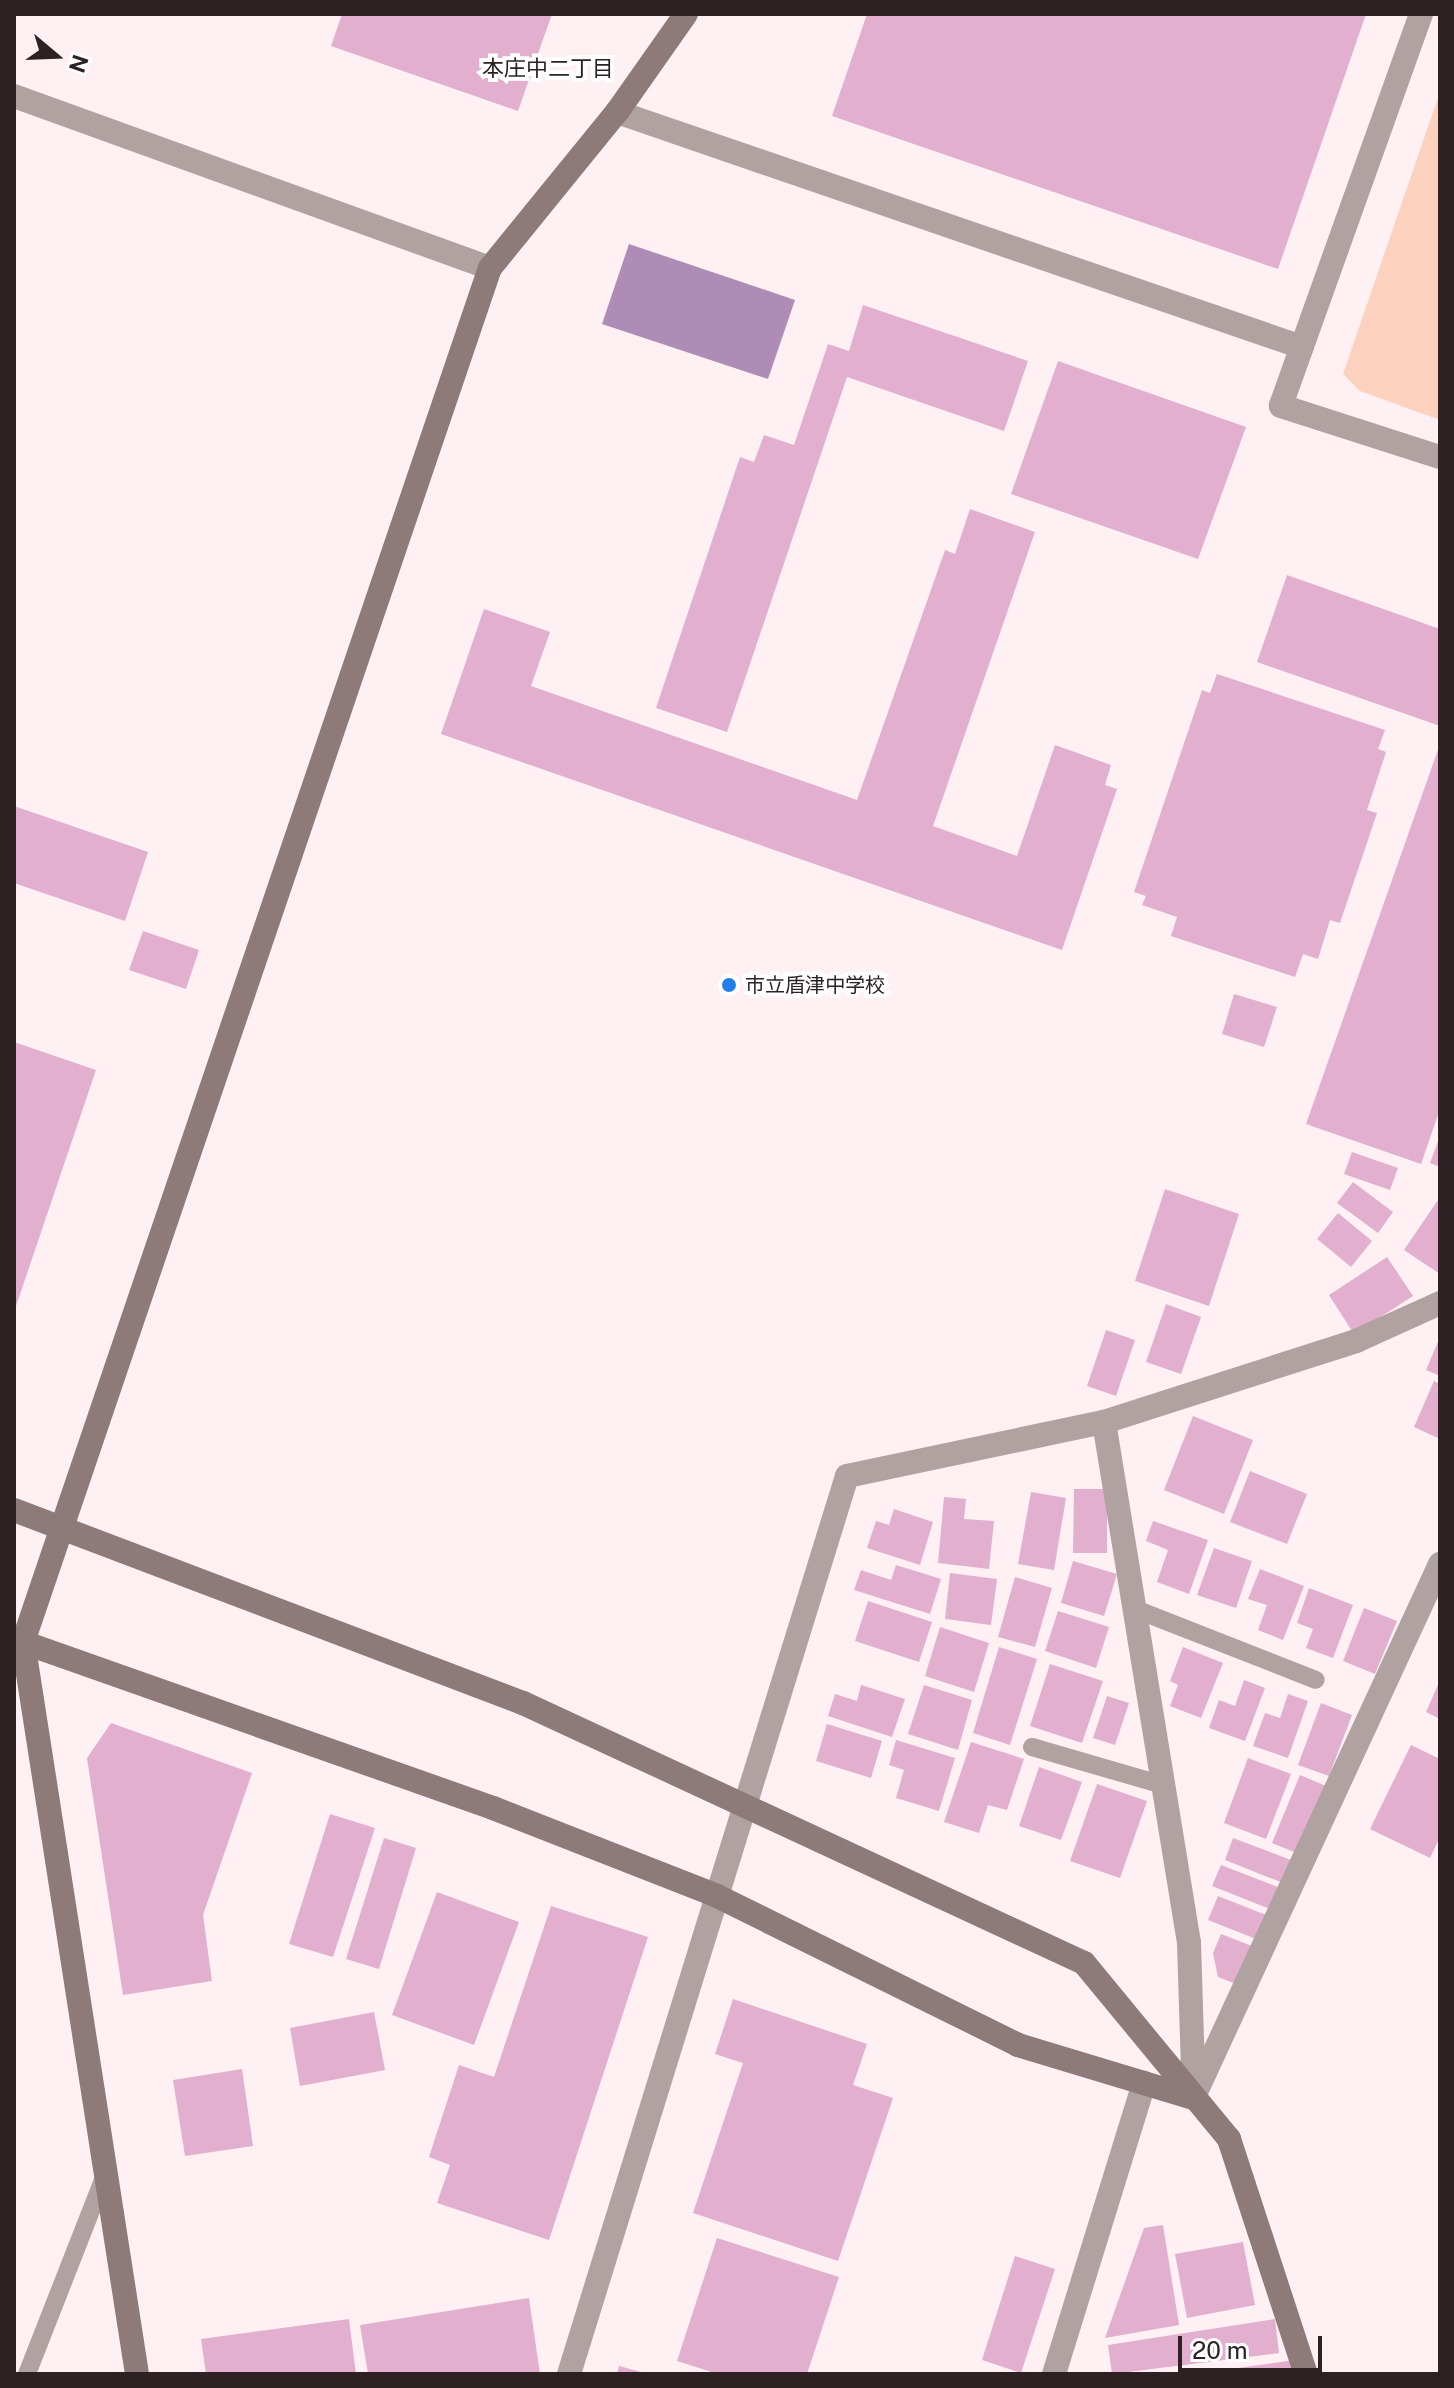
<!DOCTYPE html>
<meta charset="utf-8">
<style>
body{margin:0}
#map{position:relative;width:1454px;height:2388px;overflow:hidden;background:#fef0f3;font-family:"Public Sans","Noto Sans JP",sans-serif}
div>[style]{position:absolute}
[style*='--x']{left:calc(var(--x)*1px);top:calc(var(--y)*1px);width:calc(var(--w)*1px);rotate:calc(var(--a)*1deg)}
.green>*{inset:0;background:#fcd2be}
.water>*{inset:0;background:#ae8cb5}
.building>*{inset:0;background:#e2b0ce}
.lane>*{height:18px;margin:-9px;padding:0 9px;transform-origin:9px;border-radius:9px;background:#b0a2a0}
.street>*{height:24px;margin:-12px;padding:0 12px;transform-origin:12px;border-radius:12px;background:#b0a2a0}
.secondary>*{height:24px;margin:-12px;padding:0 12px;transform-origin:12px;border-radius:12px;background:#8e7a78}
.dots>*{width:22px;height:22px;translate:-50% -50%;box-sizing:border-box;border:4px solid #fff;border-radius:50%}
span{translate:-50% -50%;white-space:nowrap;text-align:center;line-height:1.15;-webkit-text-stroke:8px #fff;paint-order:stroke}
.poi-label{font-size:20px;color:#2d2123}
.left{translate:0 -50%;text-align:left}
.neighbourhood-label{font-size:22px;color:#2d2123}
.frame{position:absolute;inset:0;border:16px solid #2d2123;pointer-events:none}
.north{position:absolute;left:16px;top:16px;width:80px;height:80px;-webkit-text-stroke:6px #fff;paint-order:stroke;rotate:109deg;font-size:22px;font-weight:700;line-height:32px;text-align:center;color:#2d2123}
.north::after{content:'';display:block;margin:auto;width:28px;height:36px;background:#2d2123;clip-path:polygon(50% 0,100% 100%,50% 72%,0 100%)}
.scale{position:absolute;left:1178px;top:2336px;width:144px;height:36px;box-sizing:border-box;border:4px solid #2d2123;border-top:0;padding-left:10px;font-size:24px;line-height:28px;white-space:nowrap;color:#2d2123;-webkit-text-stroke:6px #fff;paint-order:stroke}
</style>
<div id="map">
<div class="green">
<i style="clip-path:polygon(1440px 92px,1440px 420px,1360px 391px,1343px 374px)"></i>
</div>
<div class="water">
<i style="clip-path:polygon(629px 244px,795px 300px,768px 379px,602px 324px)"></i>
</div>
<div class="building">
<i style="clip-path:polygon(342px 14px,552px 14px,518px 111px,331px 46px)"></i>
<i style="clip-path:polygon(867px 14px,1366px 14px,1278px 269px,832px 116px)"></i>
<i style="clip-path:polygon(863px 305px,1028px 361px,1004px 431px,847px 377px,727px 732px,656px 708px,740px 457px,754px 462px,764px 435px,794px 445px,828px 344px,849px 351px)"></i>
<i style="clip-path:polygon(1058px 361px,1246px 427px,1198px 559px,1011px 494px)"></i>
<i style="clip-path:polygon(970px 509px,1035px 532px,933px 826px,1017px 856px,1055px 745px,1111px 765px,1105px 785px,1117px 789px,1062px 950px,441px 734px,484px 609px,550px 632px,531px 686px,857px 800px,945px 550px,955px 554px)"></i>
<i style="clip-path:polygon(1287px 575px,1440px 629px,1440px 726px,1257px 662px)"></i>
<i style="clip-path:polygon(1217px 674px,1385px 730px,1378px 749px,1386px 752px,1367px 810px,1377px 813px,1340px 923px,1330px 920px,1318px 959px,1303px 954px,1295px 977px,1171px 936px,1177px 917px,1142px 905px,1146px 896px,1134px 892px,1202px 690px,1210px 693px)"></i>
<i style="clip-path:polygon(1440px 744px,1440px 1109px,1421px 1164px,1306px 1124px)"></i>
<i style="clip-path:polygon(14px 806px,148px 852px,125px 921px,14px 883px)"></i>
<i style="clip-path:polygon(143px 931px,199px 950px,186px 989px,129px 970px)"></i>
<i style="clip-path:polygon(1234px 994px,1277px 1007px,1264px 1047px,1222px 1034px)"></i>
<i style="clip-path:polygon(14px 1042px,96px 1070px,15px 1309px,14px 1309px)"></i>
<i style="clip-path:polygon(1440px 1136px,1440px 1167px,1430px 1163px)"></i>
<i style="clip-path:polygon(1352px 1152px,1398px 1168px,1390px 1190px,1344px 1174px)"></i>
<i style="clip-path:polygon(1353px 1182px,1393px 1212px,1378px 1233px,1337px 1203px)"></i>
<i style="clip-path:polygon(1165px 1189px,1239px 1214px,1209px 1306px,1135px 1281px)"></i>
<i style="clip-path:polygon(1440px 1197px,1440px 1274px,1404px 1250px)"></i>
<i style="clip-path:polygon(1338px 1213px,1372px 1241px,1351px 1267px,1317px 1239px)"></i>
<i style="clip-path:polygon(1387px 1257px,1413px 1296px,1354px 1334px,1329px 1295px)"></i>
<i style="clip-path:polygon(1166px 1304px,1201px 1317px,1181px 1374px,1146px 1362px)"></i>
<i style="clip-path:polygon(1106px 1330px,1135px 1340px,1116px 1396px,1087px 1386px)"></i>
<i style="clip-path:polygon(1440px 1337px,1440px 1376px,1426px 1370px)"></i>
<i style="clip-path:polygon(1434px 1381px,1440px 1384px,1440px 1439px,1414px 1427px)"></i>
<i style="clip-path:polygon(1193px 1416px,1253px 1440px,1224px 1514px,1164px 1490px)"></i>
<i style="clip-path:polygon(1250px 1471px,1307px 1494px,1287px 1544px,1230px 1522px)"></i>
<i style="clip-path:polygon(1074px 1489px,1107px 1489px,1107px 1553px,1073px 1553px)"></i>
<i style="clip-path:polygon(1031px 1492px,1066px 1498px,1054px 1570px,1018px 1564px)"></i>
<i style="clip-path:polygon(944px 1497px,966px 1499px,964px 1519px,994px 1521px,989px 1569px,938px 1563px)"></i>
<i style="clip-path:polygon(894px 1509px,933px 1522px,920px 1565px,867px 1548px,876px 1521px,889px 1525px)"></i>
<i style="clip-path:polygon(1153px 1521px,1208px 1540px,1189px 1594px,1157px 1582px,1168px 1550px,1146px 1541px)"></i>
<i style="clip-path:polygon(1214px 1548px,1252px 1561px,1236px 1608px,1197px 1595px)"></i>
<i style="clip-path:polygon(1073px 1561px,1117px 1574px,1104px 1616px,1061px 1603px)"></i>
<i style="clip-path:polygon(896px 1565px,941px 1579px,930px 1614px,854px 1590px,861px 1570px,891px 1580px)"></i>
<i style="clip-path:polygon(1260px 1569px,1304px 1586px,1283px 1640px,1258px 1630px,1267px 1605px,1248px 1599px)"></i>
<i style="clip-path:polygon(950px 1573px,997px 1579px,991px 1625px,945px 1619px)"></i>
<i style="clip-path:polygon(1015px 1577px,1052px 1588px,1035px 1647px,998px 1637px)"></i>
<i style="clip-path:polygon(1309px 1588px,1353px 1605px,1333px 1658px,1306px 1648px,1313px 1629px,1297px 1623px)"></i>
<i style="clip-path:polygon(868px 1601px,932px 1622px,919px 1662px,855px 1641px)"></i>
<i style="clip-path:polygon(1364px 1608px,1397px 1621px,1375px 1674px,1343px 1661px)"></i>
<i style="clip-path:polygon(1058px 1611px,1109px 1627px,1096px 1668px,1045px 1651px)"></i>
<i style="clip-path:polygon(940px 1627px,989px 1643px,974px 1692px,925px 1676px)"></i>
<i style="clip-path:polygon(999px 1647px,1037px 1659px,1010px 1745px,973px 1733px)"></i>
<i style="clip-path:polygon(1183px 1647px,1223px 1663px,1201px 1718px,1170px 1706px,1178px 1685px,1170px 1681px)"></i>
<i style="clip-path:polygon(1050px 1664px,1103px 1681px,1082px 1743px,1030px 1726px)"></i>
<i style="clip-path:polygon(1244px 1680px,1265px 1688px,1245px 1741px,1209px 1728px,1219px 1700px,1235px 1706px)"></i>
<i style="clip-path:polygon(1440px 1680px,1440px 1719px,1426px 1712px)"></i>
<i style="clip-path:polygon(861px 1685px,905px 1699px,892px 1737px,828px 1716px,835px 1694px,857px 1701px)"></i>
<i style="clip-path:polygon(924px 1685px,972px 1700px,958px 1750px,908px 1734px)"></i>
<i style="clip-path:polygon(1288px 1694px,1308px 1701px,1288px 1758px,1253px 1746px,1265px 1713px,1280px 1718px)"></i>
<i style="clip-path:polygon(1107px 1696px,1129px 1703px,1115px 1745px,1093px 1738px)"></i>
<i style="clip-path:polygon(1321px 1703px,1352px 1715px,1329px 1776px,1298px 1765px)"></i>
<i style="clip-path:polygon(111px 1723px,252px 1773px,203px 1915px,212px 1981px,123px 1995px,87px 1758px)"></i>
<i style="clip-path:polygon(827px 1724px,882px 1741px,871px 1778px,816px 1761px)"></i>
<i style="clip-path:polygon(896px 1740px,955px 1758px,939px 1811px,896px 1798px,904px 1770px,889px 1765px)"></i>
<i style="clip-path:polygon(971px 1742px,1024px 1759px,1007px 1810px,988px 1805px,979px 1833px,944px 1822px)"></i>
<i style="clip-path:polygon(1411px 1745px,1440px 1759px,1440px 1837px,1430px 1858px,1370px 1829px)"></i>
<i style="clip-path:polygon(1248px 1758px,1291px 1774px,1266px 1839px,1224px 1823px)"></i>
<i style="clip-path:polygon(1039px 1767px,1082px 1782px,1061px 1840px,1019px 1826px)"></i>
<i style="clip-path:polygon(1300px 1775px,1326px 1786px,1299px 1854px,1272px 1843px)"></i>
<i style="clip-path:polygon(1097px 1784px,1147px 1801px,1120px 1878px,1070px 1861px)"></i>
<i style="clip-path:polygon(330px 1814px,375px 1828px,333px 1957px,289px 1944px)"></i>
<i style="clip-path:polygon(384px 1838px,416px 1848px,379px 1969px,346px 1959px)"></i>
<i style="clip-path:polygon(1233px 1838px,1291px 1860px,1283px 1883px,1225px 1860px)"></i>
<i style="clip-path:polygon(1221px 1865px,1278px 1887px,1270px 1909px,1212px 1886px)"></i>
<i style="clip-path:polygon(437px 1892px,519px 1922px,474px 2045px,392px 2015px)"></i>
<i style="clip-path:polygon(1218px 1896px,1266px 1915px,1256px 1939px,1208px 1920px)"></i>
<i style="clip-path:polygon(551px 1906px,648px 1937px,549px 2240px,437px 2203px,450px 2165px,429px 2157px,459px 2065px,494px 2077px)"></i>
<i style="clip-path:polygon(1221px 1934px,1252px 1946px,1236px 1984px,1218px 1977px,1213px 1953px)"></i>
<i style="clip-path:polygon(733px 1999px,867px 2044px,853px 2085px,893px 2098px,838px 2261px,693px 2213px,743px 2063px,715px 2054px)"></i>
<i style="clip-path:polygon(374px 2012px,385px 2070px,300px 2086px,290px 2028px)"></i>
<i style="clip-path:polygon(242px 2069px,253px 2146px,185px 2156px,173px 2080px)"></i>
<i style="clip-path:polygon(1163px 2225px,1179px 2325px,1105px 2338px,1144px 2228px)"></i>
<i style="clip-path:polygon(717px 2238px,839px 2277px,807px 2374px,718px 2374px,677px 2361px)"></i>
<i style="clip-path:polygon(1243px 2242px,1255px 2305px,1187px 2318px,1175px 2254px)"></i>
<i style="clip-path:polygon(1015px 2256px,1055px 2269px,1021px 2373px,982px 2360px)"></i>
<i style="clip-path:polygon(529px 2298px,540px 2374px,368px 2374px,360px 2325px)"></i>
<i style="clip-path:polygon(349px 2319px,356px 2374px,206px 2374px,201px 2339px)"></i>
<i style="clip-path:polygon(1275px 2319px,1279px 2353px,1112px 2374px,1108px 2345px)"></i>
<i style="clip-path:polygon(1295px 2360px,1297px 2374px,1209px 2374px,1209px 2372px)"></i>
<i style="clip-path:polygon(619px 2366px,645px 2373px,644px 2374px,617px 2374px)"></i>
</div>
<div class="lane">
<i style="--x:1135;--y:1609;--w:194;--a:21.4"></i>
<i style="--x:1032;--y:1747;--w:136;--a:16.2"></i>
<i style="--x:27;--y:2374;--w:214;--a:-68.6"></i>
</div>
<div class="street">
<i style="--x:1421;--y:14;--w:416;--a:109.7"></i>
<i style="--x:1281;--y:406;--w:167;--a:17.8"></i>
<i style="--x:14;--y:96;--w:506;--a:19.87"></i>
<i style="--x:617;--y:112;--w:724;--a:18.94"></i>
<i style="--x:1104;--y:1422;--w:528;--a:80.73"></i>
<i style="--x:1189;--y:1943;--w:155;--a:88.2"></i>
<i style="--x:1196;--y:2092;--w:582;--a:-65.2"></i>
<i style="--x:569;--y:2374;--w:940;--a:-72.8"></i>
<i style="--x:847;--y:1476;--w:263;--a:-11.9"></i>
<i style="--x:1104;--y:1422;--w:265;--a:-17.8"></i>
<i style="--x:1356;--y:1341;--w:92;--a:-24.3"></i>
<i style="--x:1054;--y:2374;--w:305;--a:-72.8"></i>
</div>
<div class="secondary">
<i style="--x:14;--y:1510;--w:544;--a:20.77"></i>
<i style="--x:523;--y:1703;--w:618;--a:24.87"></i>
<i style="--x:1084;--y:1963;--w:228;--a:50.5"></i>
<i style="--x:1229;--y:2139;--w:247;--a:71.9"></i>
<i style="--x:14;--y:1639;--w:508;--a:19.43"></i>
<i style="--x:493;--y:1808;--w:241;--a:21.4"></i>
<i style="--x:717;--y:1896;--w:336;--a:26.3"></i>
<i style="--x:1018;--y:2045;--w:184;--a:16.8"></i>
<i style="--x:137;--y:2374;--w:741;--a:-98.85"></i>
<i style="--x:23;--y:1642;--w:1451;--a:-71.23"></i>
<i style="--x:490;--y:268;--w:201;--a:-50.9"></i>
<i style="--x:617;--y:112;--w:120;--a:-54.9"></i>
</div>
<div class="dots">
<i style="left:729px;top:985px;background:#207fe8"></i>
</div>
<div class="poi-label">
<span class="left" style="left:745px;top:985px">市立盾津中学校</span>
</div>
<div class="neighbourhood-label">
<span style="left:548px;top:69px">本庄中二丁目</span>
</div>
<div class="frame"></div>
<div class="north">N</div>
<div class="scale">20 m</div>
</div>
